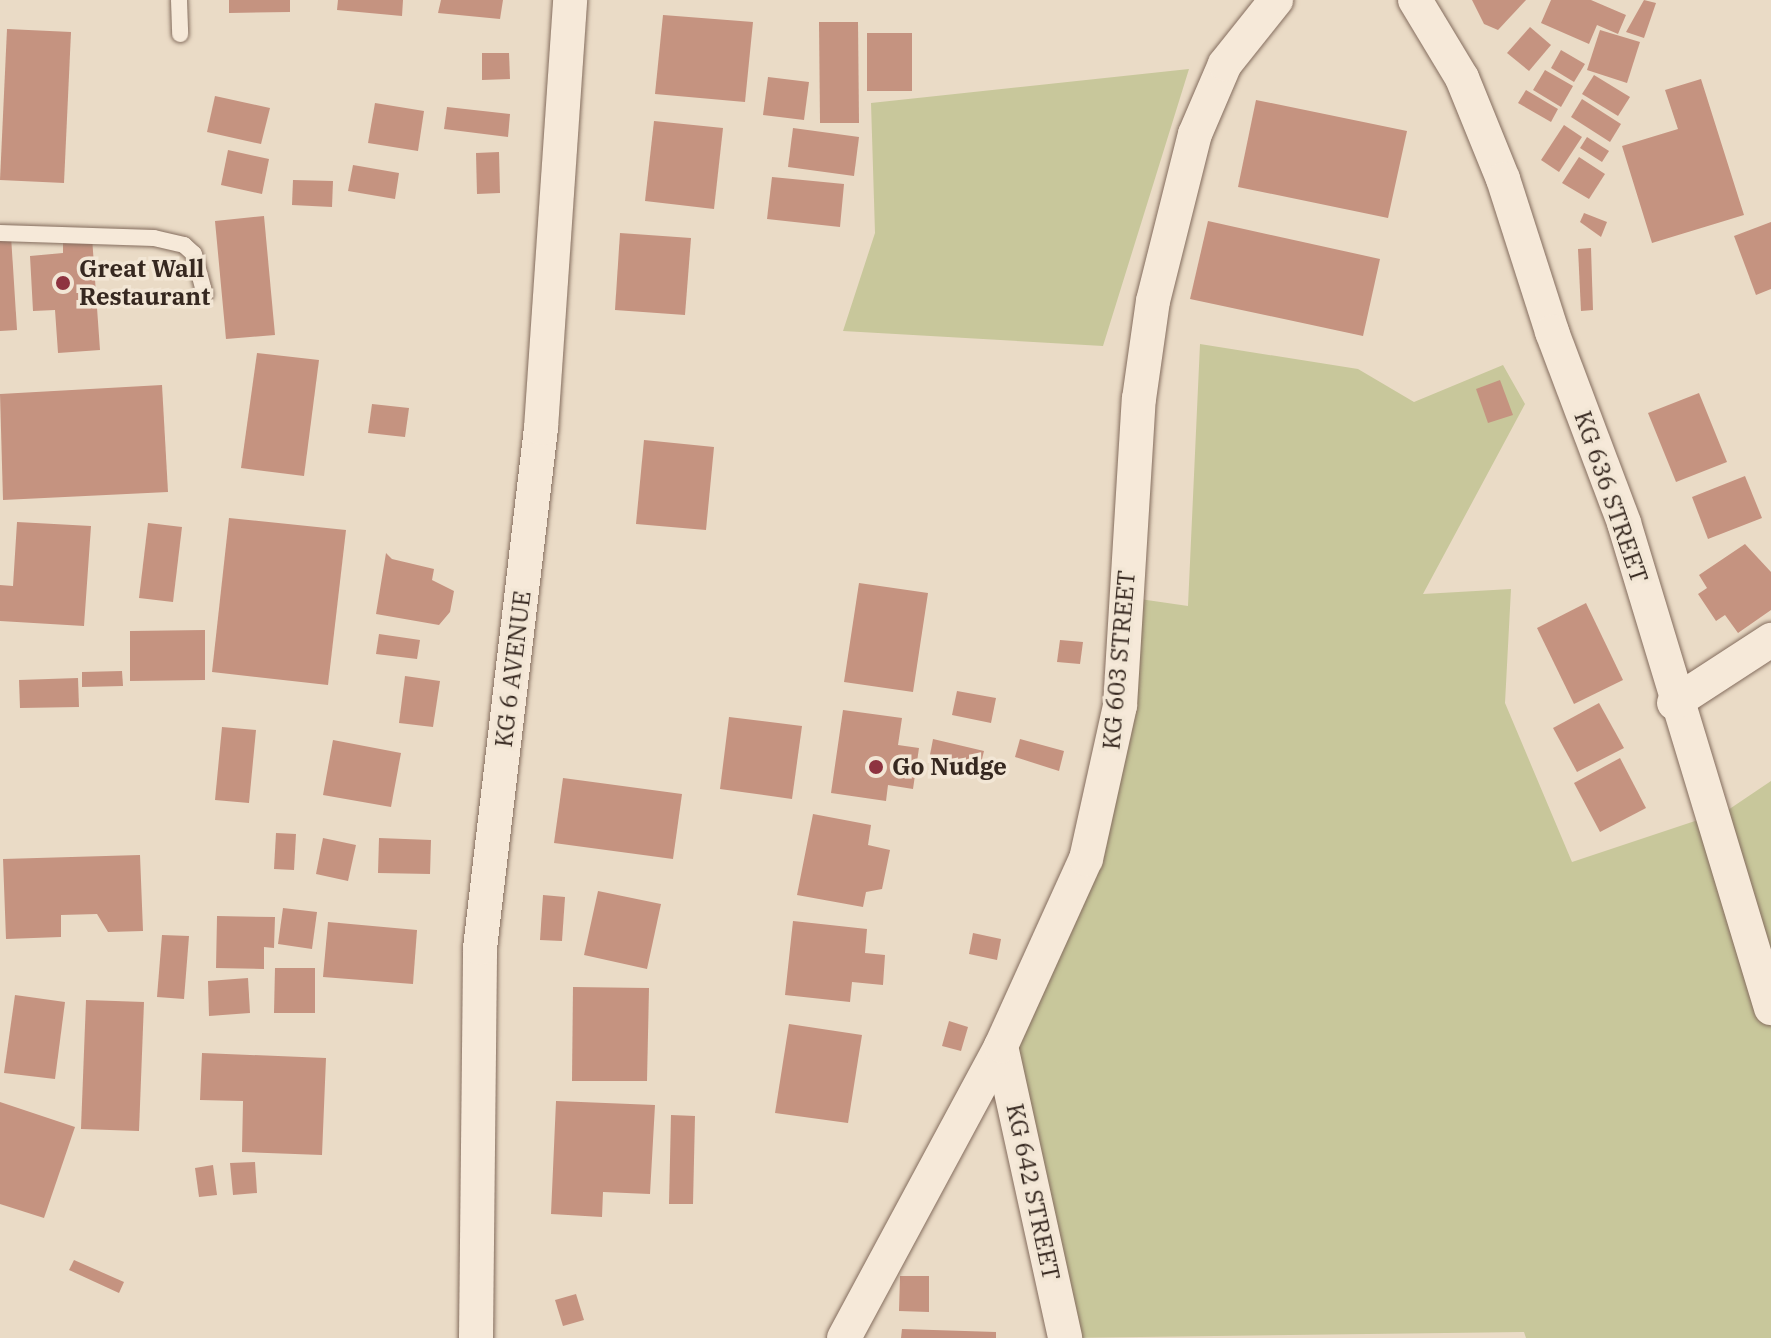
<!DOCTYPE html>
<style>
body{margin:0}
#map{position:relative;width:1771px;height:1338px;overflow:hidden;background:#eadbc6;font-family:"IBM Plex Serif",serif}
div>[style]{position:absolute}
[style*='--x']{left:calc(var(--x)*1px);top:calc(var(--y)*1px);width:calc(var(--w)*1px);rotate:calc(var(--a)*1deg)}
.green>*{inset:0;background:#c8c79b}
.building>*{inset:0;background:#c59380}
.roads{filter:drop-shadow(0 0 2px #846d5e) drop-shadow(0 0 2px #846d5e)}
.service>*{height:16px;margin:-8px;padding:0 8px;transform-origin:8px;border-radius:8px;background:#f6e9d9}
.minor>*{height:34px;margin:-17px;padding:0 17px;transform-origin:17px;border-radius:17px;background:#f6e9d9}
.dots>*{width:22px;height:22px;translate:-50% -50%;box-sizing:border-box;border:4px solid #f2e6d5;border-radius:50%}
span{translate:-50% -50%;white-space:nowrap;text-align:center;line-height:1.15;-webkit-text-stroke:7px #f2e6d5;paint-order:stroke}
.poi-label{font-size:24px;color:#362820;font-weight:700}
.left{translate:0 -50%;text-align:left}
.street-label{font-size:24px;color:#362820}
</style>
<div id="map">
<div class="green">
<i style="clip-path:polygon(1189px 69px,1103px 346px,843px 331px,875px 233px,871px 103px)"></i>
<i style="clip-path:polygon(1200px 344px,1358px 369px,1414px 402px,1503px 365px,1525px 404px,1423px 594px,1511px 589px,1505px 703px,1572px 862px,1728px 810px,1771px 781px,1771px 1338px,1526px 1338px,1524px 1332px,1065px 1338px,1001px 1046px,1086px 859px,1126px 597px,1188px 606px)"></i>
</div>
<div class="building">
<i style="clip-path:polygon(229px 0,290px 0,290px 12px,229px 13px)"></i>
<i style="clip-path:polygon(338px 0,403px 0,402px 16px,337px 10px)"></i>
<i style="clip-path:polygon(441px 0,503px 0,500px 19px,438px 13px)"></i>
<i style="clip-path:polygon(1472px 0,1526px 0,1498px 30px,1484px 24px)"></i>
<i style="clip-path:polygon(1551px 0,1591px 0,1626px 15px,1618px 34px,1597px 25px,1589px 44px,1541px 23px)"></i>
<i style="clip-path:polygon(1644px 0,1656px 3px,1644px 38px,1626px 32px)"></i>
<i style="clip-path:polygon(663px 15px,753px 22px,745px 102px,655px 94px)"></i>
<i style="clip-path:polygon(819px 22px,858px 22px,859px 123px,820px 123px)"></i>
<i style="clip-path:polygon(1530px 27px,1551px 45px,1529px 71px,1507px 53px)"></i>
<i style="clip-path:polygon(7px 29px,71px 32px,64px 183px,0 180px)"></i>
<i style="clip-path:polygon(1600px 30px,1640px 42px,1627px 83px,1587px 70px)"></i>
<i style="clip-path:polygon(867px 33px,912px 33px,912px 91px,867px 91px)"></i>
<i style="clip-path:polygon(1561px 50px,1585px 64px,1574px 82px,1551px 68px)"></i>
<i style="clip-path:polygon(482px 53px,509px 53px,510px 79px,482px 80px)"></i>
<i style="clip-path:polygon(1545px 70px,1573px 86px,1561px 107px,1533px 90px)"></i>
<i style="clip-path:polygon(1594px 75px,1630px 97px,1618px 116px,1582px 94px)"></i>
<i style="clip-path:polygon(768px 77px,809px 82px,804px 120px,763px 115px)"></i>
<i style="clip-path:polygon(1701px 79px,1744px 215px,1652px 243px,1622px 146px,1678px 129px,1665px 90px)"></i>
<i style="clip-path:polygon(1526px 90px,1558px 109px,1551px 122px,1518px 103px)"></i>
<i style="clip-path:polygon(215px 96px,270px 108px,261px 144px,207px 132px)"></i>
<i style="clip-path:polygon(1582px 99px,1621px 124px,1610px 142px,1571px 117px)"></i>
<i style="clip-path:polygon(1256px 100px,1407px 131px,1388px 218px,1238px 187px)"></i>
<i style="clip-path:polygon(375px 103px,424px 111px,418px 151px,368px 143px)"></i>
<i style="clip-path:polygon(447px 107px,510px 114px,508px 137px,444px 129px)"></i>
<i style="clip-path:polygon(654px 121px,723px 128px,714px 209px,645px 201px)"></i>
<i style="clip-path:polygon(1564px 125px,1582px 137px,1559px 172px,1541px 160px)"></i>
<i style="clip-path:polygon(793px 128px,859px 137px,854px 176px,788px 167px)"></i>
<i style="clip-path:polygon(1587px 137px,1609px 151px,1602px 162px,1580px 148px)"></i>
<i style="clip-path:polygon(228px 150px,269px 159px,262px 194px,221px 185px)"></i>
<i style="clip-path:polygon(499px 152px,500px 193px,477px 194px,476px 153px)"></i>
<i style="clip-path:polygon(1579px 157px,1605px 174px,1589px 199px,1562px 183px)"></i>
<i style="clip-path:polygon(353px 165px,399px 173px,395px 199px,348px 191px)"></i>
<i style="clip-path:polygon(772px 177px,844px 184px,840px 227px,767px 219px)"></i>
<i style="clip-path:polygon(293px 180px,333px 181px,332px 207px,292px 205px)"></i>
<i style="clip-path:polygon(1584px 213px,1607px 222px,1601px 237px,1580px 222px)"></i>
<i style="clip-path:polygon(264px 216px,275px 335px,226px 339px,215px 221px)"></i>
<i style="clip-path:polygon(1208px 221px,1380px 259px,1363px 336px,1190px 299px)"></i>
<i style="clip-path:polygon(1771px 222px,1771px 289px,1756px 295px,1734px 236px)"></i>
<i style="clip-path:polygon(620px 233px,691px 238px,685px 315px,615px 310px)"></i>
<i style="clip-path:polygon(11px 236px,17px 330px,0 331px,0 237px)"></i>
<i style="clip-path:polygon(92px 237px,100px 350px,58px 353px,55px 310px,33px 311px,30px 256px,63px 253px,63px 239px)"></i>
<i style="clip-path:polygon(1591px 248px,1593px 310px,1581px 311px,1578px 249px)"></i>
<i style="clip-path:polygon(257px 353px,319px 360px,304px 476px,241px 468px)"></i>
<i style="clip-path:polygon(1500px 380px,1513px 415px,1488px 423px,1476px 389px)"></i>
<i style="clip-path:polygon(162px 385px,168px 492px,3px 500px,0 394px)"></i>
<i style="clip-path:polygon(1699px 393px,1727px 462px,1676px 482px,1648px 413px)"></i>
<i style="clip-path:polygon(372px 404px,409px 408px,405px 437px,368px 433px)"></i>
<i style="clip-path:polygon(644px 440px,714px 447px,706px 530px,636px 524px)"></i>
<i style="clip-path:polygon(1745px 476px,1762px 518px,1708px 539px,1692px 497px)"></i>
<i style="clip-path:polygon(229px 518px,346px 530px,328px 685px,212px 672px)"></i>
<i style="clip-path:polygon(17px 522px,91px 526px,84px 626px,0 621px,0 585px,13px 586px)"></i>
<i style="clip-path:polygon(148px 523px,182px 527px,173px 602px,139px 598px)"></i>
<i style="clip-path:polygon(1745px 544px,1771px 572px,1771px 610px,1738px 633px,1725px 615px,1716px 621px,1698px 594px,1707px 588px,1699px 575px)"></i>
<i style="clip-path:polygon(386px 553px,392px 559px,434px 569px,432px 580px,454px 591px,450px 612px,439px 625px,376px 614px)"></i>
<i style="clip-path:polygon(859px 583px,928px 593px,913px 692px,844px 682px)"></i>
<i style="clip-path:polygon(1586px 603px,1623px 680px,1574px 704px,1537px 628px)"></i>
<i style="clip-path:polygon(205px 630px,205px 680px,130px 681px,130px 631px)"></i>
<i style="clip-path:polygon(379px 634px,420px 640px,417px 659px,376px 654px)"></i>
<i style="clip-path:polygon(1060px 640px,1083px 642px,1080px 664px,1057px 662px)"></i>
<i style="clip-path:polygon(122px 671px,123px 686px,82px 687px,82px 672px)"></i>
<i style="clip-path:polygon(405px 676px,440px 681px,433px 727px,399px 723px)"></i>
<i style="clip-path:polygon(78px 678px,79px 707px,20px 708px,19px 680px)"></i>
<i style="clip-path:polygon(957px 691px,996px 698px,991px 723px,952px 715px)"></i>
<i style="clip-path:polygon(1599px 703px,1624px 748px,1577px 772px,1553px 728px)"></i>
<i style="clip-path:polygon(843px 710px,902px 718px,898px 745px,919px 748px,913px 789px,888px 785px,886px 801px,831px 793px)"></i>
<i style="clip-path:polygon(729px 717px,802px 726px,792px 799px,720px 789px)"></i>
<i style="clip-path:polygon(222px 727px,256px 730px,249px 803px,215px 800px)"></i>
<i style="clip-path:polygon(933px 739px,984px 751px,979px 771px,929px 760px)"></i>
<i style="clip-path:polygon(1020px 739px,1064px 751px,1059px 771px,1015px 757px)"></i>
<i style="clip-path:polygon(333px 740px,401px 753px,391px 807px,323px 795px)"></i>
<i style="clip-path:polygon(1620px 758px,1646px 808px,1600px 832px,1574px 783px)"></i>
<i style="clip-path:polygon(563px 778px,682px 794px,673px 859px,554px 843px)"></i>
<i style="clip-path:polygon(813px 814px,871px 825px,868px 845px,890px 850px,882px 889px,866px 892px,863px 907px,797px 895px)"></i>
<i style="clip-path:polygon(276px 833px,296px 834px,294px 870px,274px 869px)"></i>
<i style="clip-path:polygon(323px 838px,356px 845px,348px 881px,316px 874px)"></i>
<i style="clip-path:polygon(379px 838px,431px 840px,430px 874px,378px 873px)"></i>
<i style="clip-path:polygon(140px 855px,143px 931px,108px 932px,97px 914px,61px 915px,61px 937px,6px 939px,3px 859px)"></i>
<i style="clip-path:polygon(598px 891px,661px 904px,647px 969px,584px 955px)"></i>
<i style="clip-path:polygon(543px 895px,565px 897px,562px 941px,540px 940px)"></i>
<i style="clip-path:polygon(283px 908px,317px 912px,312px 949px,278px 944px)"></i>
<i style="clip-path:polygon(217px 916px,275px 917px,274px 948px,264px 947px,264px 969px,216px 968px)"></i>
<i style="clip-path:polygon(793px 921px,867px 929px,865px 953px,885px 955px,883px 985px,852px 982px,850px 1002px,785px 995px)"></i>
<i style="clip-path:polygon(328px 922px,417px 930px,413px 984px,323px 977px)"></i>
<i style="clip-path:polygon(973px 933px,1001px 939px,997px 960px,969px 954px)"></i>
<i style="clip-path:polygon(162px 935px,189px 936px,184px 999px,157px 997px)"></i>
<i style="clip-path:polygon(275px 968px,315px 968px,315px 1013px,274px 1013px)"></i>
<i style="clip-path:polygon(248px 978px,250px 1013px,209px 1016px,208px 981px)"></i>
<i style="clip-path:polygon(573px 987px,649px 988px,647px 1081px,572px 1081px)"></i>
<i style="clip-path:polygon(15px 995px,65px 1002px,55px 1079px,4px 1073px)"></i>
<i style="clip-path:polygon(86px 1000px,144px 1002px,139px 1131px,81px 1129px)"></i>
<i style="clip-path:polygon(949px 1021px,968px 1027px,961px 1051px,942px 1046px)"></i>
<i style="clip-path:polygon(789px 1024px,862px 1035px,848px 1123px,775px 1113px)"></i>
<i style="clip-path:polygon(202px 1053px,326px 1058px,322px 1155px,242px 1152px,243px 1101px,200px 1100px)"></i>
<i style="clip-path:polygon(556px 1101px,655px 1105px,650px 1194px,603px 1192px,602px 1217px,551px 1214px)"></i>
<i style="clip-path:polygon(0 1102px,75px 1127px,44px 1218px,0 1204px)"></i>
<i style="clip-path:polygon(671px 1115px,695px 1116px,693px 1204px,669px 1204px)"></i>
<i style="clip-path:polygon(255px 1162px,257px 1193px,233px 1195px,230px 1163px)"></i>
<i style="clip-path:polygon(213px 1165px,217px 1195px,199px 1197px,195px 1168px)"></i>
<i style="clip-path:polygon(74px 1260px,124px 1282px,119px 1293px,69px 1270px)"></i>
<i style="clip-path:polygon(900px 1276px,929px 1276px,929px 1312px,899px 1311px)"></i>
<i style="clip-path:polygon(576px 1294px,584px 1320px,563px 1326px,555px 1300px)"></i>
<i style="clip-path:polygon(902px 1329px,996px 1332px,996px 1338px,901px 1338px)"></i>
</div>
<div class="roads">
<div class="service">
<i style="--x:179;--y:0;--w:34;--a:88"></i>
<i style="--x:0;--y:233;--w:154;--a:1.9"></i>
<i style="--x:154;--y:238;--w:31;--a:13"></i>
<i style="--x:184;--y:245;--w:13;--a:42"></i>
<i style="--x:194;--y:254;--w:42;--a:75"></i>
</div>
<div class="minor">
<i style="--x:1415;--y:0;--w:91;--a:58.9"></i>
<i style="--x:1462;--y:78;--w:109;--a:67.9"></i>
<i style="--x:1503;--y:179;--w:161;--a:72.2"></i>
<i style="--x:1552;--y:332;--w:204;--a:69.3"></i>
<i style="--x:1624;--y:523;--w:507;--a:73.14"></i>
<i style="--x:1674;--y:703;--w:116;--a:-33"></i>
<i style="--x:1001;--y:1046;--w:299;--a:77.6"></i>
<i style="--x:476;--y:1338;--w:390;--a:-89.4"></i>
<i style="--x:480;--y:948;--w:524;--a:-83.31"></i>
<i style="--x:541;--y:428;--w:429;--a:-86.1"></i>
<i style="--x:844;--y:1338;--w:332;--a:-61.7"></i>
<i style="--x:1001;--y:1046;--w:205;--a:-65.6"></i>
<i style="--x:1086;--y:859;--w:157;--a:-77.5"></i>
<i style="--x:1120;--y:706;--w:308;--a:-86.5"></i>
<i style="--x:1139;--y:399;--w:99;--a:-81.9"></i>
<i style="--x:1153;--y:301;--w:172;--a:-75.9"></i>
<i style="--x:1195;--y:134;--w:76;--a:-66.8"></i>
<i style="--x:1225;--y:64;--w:82;--a:-51.4"></i>
</div>
</div>
<div class="dots">
<i style="left:63px;top:283px;background:#8e3340"></i>
<i style="left:876px;top:767px;background:#8e3340"></i>
</div>
<div class="poi-label">
<span class="left" style="left:79px;top:283px">Great Wall<br>Restaurant</span>
<span class="left" style="left:892px;top:767px">Go Nudge</span>
</div>
<div class="street-label">
<span style="left:1611px;top:497px;rotate:71deg">KG 636 STREET</span>
<span style="left:1119px;top:660px;rotate:-85deg">KG 603 STREET</span>
<span style="left:513px;top:669px;rotate:-83deg">KG 6 AVENUE</span>
<span style="left:1033px;top:1192px;rotate:78deg">KG 642 STREET</span>
</div>
</div>
